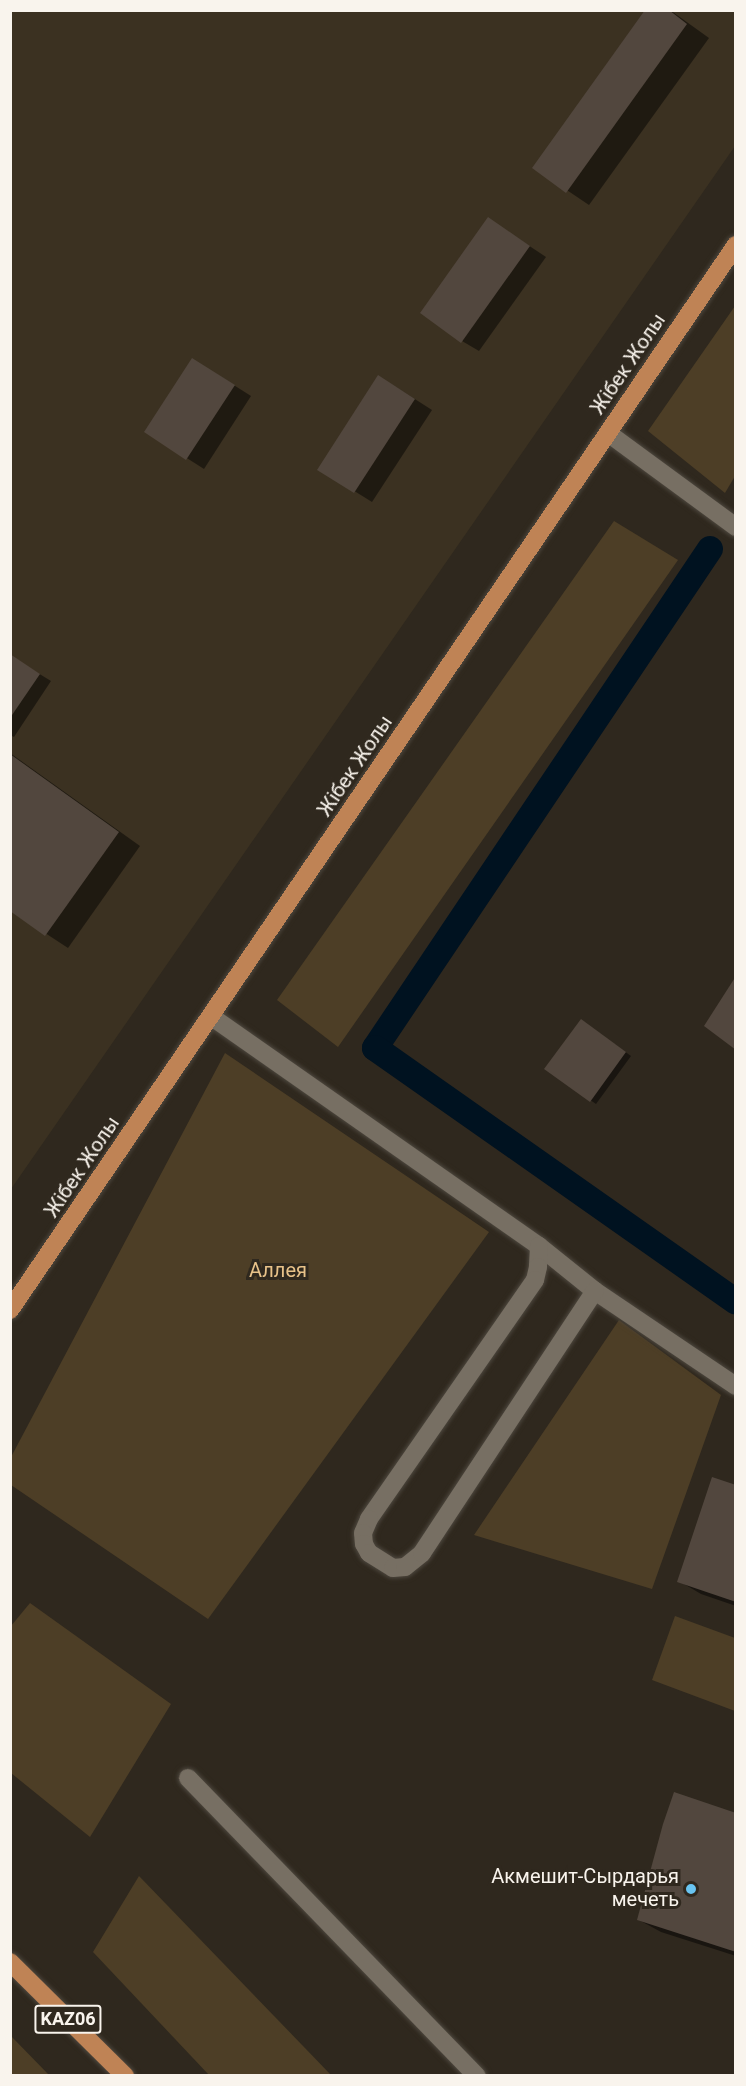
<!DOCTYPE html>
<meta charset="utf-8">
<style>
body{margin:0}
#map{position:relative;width:746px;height:2086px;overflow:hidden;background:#2f281e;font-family:Roboto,sans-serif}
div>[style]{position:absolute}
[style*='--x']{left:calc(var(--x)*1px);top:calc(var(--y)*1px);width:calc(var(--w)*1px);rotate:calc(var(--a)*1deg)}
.built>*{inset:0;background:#3b3121}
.green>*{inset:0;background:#4d3e26}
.shadow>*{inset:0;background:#0007}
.canal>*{height:26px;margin:-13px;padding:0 13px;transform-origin:13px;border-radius:13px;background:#001220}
.building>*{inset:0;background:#52473e}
.roads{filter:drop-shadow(0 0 2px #4d473e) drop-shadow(0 0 2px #4d473e)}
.minor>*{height:18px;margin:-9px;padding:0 9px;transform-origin:9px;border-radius:9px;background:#776f63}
.major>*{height:18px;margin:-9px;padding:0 9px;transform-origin:9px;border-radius:9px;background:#bf8355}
.dots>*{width:16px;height:16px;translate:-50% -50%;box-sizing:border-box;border:3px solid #2f281e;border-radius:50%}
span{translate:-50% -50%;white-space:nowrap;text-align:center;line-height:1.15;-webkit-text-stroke:6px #2f281e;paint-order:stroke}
.shield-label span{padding:2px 4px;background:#2f281e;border:2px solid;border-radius:4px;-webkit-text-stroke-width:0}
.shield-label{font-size:18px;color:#f9f4ed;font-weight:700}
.street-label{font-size:20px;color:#f9f4ed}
.park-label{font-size:20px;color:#e8c289}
.poi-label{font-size:20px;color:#f9f4ed}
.right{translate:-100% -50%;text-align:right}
.frame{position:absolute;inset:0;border:12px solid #f9f4ed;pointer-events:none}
</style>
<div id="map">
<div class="built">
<i style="clip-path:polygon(11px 11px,735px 11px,735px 146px,11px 1189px)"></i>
</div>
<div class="green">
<i style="clip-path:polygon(735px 306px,735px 476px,725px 493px,648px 431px)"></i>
<i style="clip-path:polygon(614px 521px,678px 560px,338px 1047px,277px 1000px)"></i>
<i style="clip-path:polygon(225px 1053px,489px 1232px,208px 1619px,11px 1485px,10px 1459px)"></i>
<i style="clip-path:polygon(619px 1320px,721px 1395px,652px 1589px,474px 1535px)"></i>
<i style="clip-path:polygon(30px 1603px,171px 1704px,90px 1837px,11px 1773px,11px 1626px)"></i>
<i style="clip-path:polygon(675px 1616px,735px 1638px,735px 1711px,652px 1680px)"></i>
<i style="clip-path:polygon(139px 1876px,331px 2075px,209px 2075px,93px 1952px)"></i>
<i style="clip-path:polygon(10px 2036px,11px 2036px,49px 2075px,11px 2075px)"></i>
</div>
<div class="shadow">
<i style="clip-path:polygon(646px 10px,670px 10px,709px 38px,589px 205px,534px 168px)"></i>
<i style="clip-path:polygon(489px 219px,546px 257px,479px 351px,462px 341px)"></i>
<i style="clip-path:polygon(210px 370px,251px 396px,204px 469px,146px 432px)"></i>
<i style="clip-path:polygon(396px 387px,432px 410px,372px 502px,319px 469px)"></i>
<i style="clip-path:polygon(10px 656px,51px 681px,14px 737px,10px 735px)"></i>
<i style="clip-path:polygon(10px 753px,140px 846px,68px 948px,10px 910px)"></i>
<i style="clip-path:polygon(586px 1024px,631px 1056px,596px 1104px,546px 1069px)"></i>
<i style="clip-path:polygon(736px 1486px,736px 1606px,701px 1594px,679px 1581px)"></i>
<i style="clip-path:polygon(736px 1815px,736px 1956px,661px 1932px,639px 1920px)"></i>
</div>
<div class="canal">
<i style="--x:710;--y:549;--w:601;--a:123.88"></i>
<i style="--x:375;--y:1048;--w:441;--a:35.1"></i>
</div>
<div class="building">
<i style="clip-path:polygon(645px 10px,669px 10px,687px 24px,566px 193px,532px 168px)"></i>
<i style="clip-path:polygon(488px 217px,530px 246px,461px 343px,420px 313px)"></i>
<i style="clip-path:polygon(192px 358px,235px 385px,186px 460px,144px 432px)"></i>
<i style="clip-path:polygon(378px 375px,415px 399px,354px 493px,317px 470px)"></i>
<i style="clip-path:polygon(10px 654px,40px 674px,10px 718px)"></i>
<i style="clip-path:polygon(10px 754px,119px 832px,45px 936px,10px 911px)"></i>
<i style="clip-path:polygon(736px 976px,736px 1050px,704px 1026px)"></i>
<i style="clip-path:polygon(581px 1019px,626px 1052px,590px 1102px,544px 1069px)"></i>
<i style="clip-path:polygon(712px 1477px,736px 1485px,736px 1602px,677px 1582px)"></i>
<i style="clip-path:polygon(674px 1792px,736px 1813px,736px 1952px,637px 1920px,663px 1824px)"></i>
</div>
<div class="roads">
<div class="minor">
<i style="--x:608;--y:433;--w:159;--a:36.3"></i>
<i style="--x:212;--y:1017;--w:399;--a:35"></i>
<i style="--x:539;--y:1246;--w:72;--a:38.8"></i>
<i style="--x:595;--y:1291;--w:170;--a:34"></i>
<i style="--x:539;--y:1246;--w:21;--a:93"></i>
<i style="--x:538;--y:1267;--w:13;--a:103"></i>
<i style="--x:535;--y:1280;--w:291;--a:124.8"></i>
<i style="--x:369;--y:1519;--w:15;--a:113"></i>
<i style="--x:363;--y:1533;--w:11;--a:85"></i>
<i style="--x:364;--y:1544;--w:10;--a:61"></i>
<i style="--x:369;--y:1553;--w:28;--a:32"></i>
<i style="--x:393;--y:1568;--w:12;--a:-5"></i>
<i style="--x:405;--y:1567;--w:22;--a:-39"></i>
<i style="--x:422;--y:1553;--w:314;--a:-56.6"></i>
<i style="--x:188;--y:1778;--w:415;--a:45.9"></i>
</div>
<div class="major">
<i style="--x:10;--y:1310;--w:1289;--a:-55.72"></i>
<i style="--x:10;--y:1962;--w:162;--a:44.7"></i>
</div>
</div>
<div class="dots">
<i style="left:691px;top:1889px;background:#69c4f1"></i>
</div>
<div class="shield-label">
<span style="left:68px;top:2019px">KAZ06</span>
</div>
<div class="street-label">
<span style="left:628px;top:364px;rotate:-56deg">Жібек Жолы</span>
<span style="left:355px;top:766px;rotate:-56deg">Жібек Жолы</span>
<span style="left:82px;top:1167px;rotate:-56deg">Жібек Жолы</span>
</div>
<div class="park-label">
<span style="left:278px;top:1270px">Аллея</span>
</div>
<div class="poi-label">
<span class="right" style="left:679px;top:1888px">Акмешит-Сырдарья<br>мечеть</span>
</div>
<div class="frame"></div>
</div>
